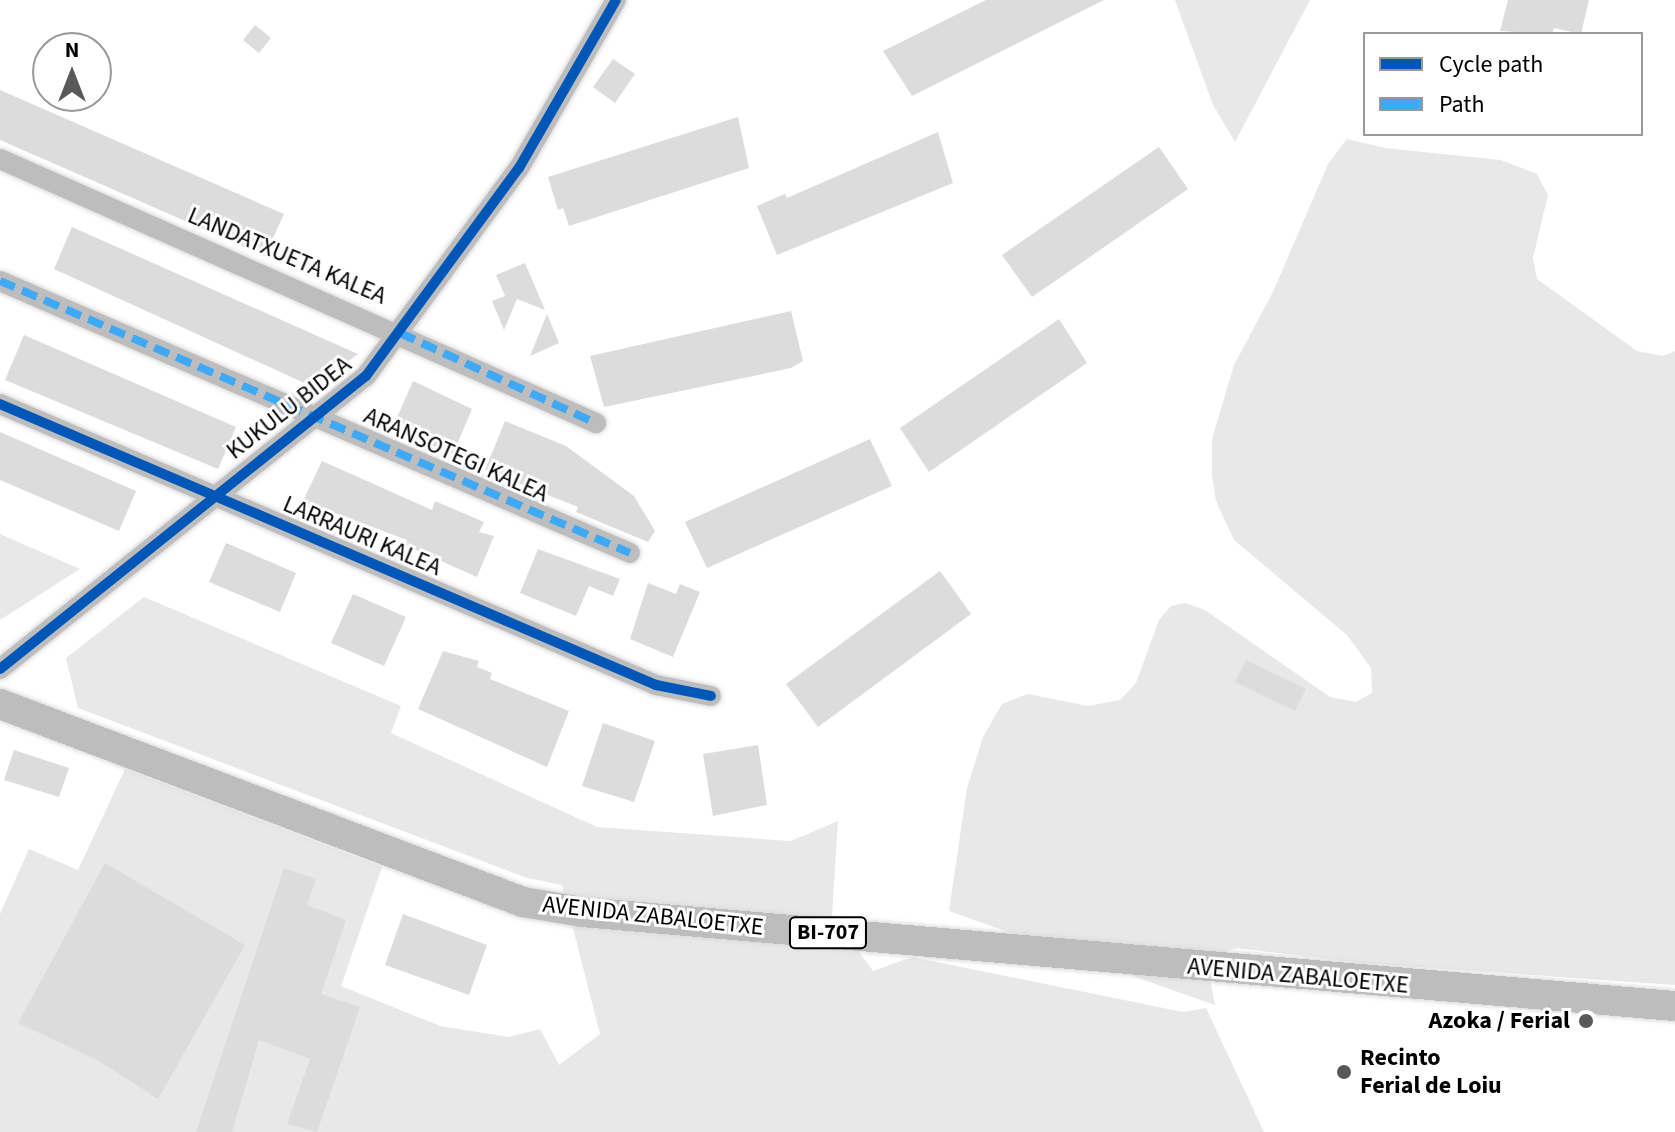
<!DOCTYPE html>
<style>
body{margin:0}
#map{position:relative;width:1675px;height:1132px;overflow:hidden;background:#fff;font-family:"Source Sans 3",sans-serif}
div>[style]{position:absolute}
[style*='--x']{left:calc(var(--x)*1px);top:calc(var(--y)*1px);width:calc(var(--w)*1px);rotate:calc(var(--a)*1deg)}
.green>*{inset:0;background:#e8e8e8}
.building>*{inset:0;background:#dcdcdc}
.roads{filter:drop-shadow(0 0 2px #dbdbdb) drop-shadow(0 0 2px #dbdbdb)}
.street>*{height:20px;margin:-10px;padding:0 10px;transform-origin:10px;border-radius:10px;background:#bdbdbd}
.primary>*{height:30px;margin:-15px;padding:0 15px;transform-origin:15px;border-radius:15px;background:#bdbdbd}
.quiet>*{height:8px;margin-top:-4px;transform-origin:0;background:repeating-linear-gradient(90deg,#3fa9f5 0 16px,transparent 0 24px)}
.cycleway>*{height:10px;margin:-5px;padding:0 5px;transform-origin:5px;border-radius:5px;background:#0057b8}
.dots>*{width:22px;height:22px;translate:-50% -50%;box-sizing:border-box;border:4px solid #fff;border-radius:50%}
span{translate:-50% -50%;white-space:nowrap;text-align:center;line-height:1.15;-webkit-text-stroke:6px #fff;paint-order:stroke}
.shield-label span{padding:2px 6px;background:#fff;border:2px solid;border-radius:6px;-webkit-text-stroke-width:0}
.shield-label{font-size:22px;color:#000;font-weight:700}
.street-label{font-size:24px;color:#000}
.poi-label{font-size:24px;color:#000;font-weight:700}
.right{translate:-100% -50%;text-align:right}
.left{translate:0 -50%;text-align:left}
.legend{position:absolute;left:1363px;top:32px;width:280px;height:104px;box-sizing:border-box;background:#fff;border:2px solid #999;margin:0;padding:10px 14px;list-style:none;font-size:24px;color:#000}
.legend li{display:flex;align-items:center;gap:16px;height:40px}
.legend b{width:40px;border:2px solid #999}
.north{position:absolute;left:32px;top:32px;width:80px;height:80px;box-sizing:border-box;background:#fff;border:2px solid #999;border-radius:50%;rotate:0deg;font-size:22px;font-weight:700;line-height:32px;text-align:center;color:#000}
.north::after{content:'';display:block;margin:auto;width:28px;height:36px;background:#595959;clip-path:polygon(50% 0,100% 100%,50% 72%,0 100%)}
</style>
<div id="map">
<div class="green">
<i style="clip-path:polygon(1175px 0,1310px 0,1235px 142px,1213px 105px)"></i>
<i style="clip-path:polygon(1347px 139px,1385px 148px,1501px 160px,1537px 174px,1548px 195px,1533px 258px,1537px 279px,1637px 351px,1663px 356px,1675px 351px,1675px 985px,1360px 963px,1237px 948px,1218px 954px,1210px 980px,1215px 1005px,949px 911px,967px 788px,983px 737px,1002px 704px,1028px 694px,1088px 706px,1120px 700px,1136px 683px,1159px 620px,1171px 606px,1185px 603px,1205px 610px,1330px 697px,1356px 702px,1372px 693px,1371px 668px,1347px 635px,1234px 540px,1216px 501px,1212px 475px,1212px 439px,1234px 365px,1273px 292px,1328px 164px)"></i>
<i style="clip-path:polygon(0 534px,80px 569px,0 620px)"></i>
<i style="clip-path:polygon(144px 597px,401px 706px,391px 733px,597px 827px,791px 841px,838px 821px,832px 915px,873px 971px,912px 957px,1183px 1012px,1206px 1008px,1264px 1132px,0 1132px,0 914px,29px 849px,78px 870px,125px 769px,382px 867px,341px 986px,440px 1026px,509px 1037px,540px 1029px,559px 1065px,600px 1034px,562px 885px,527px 878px,78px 708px,66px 658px)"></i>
</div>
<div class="building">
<i style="clip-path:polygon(986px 0,1104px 0,912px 96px,883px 51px)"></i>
<i style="clip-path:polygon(1508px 0,1589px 0,1581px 34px,1554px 28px,1552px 34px,1500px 31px)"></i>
<i style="clip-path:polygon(255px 25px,271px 38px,259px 53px,243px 40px)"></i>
<i style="clip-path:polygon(613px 59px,635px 74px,615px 103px,593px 87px)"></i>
<i style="clip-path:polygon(0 90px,284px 214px,265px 256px,0 140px)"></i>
<i style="clip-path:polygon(738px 117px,749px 168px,569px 226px,563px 208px,558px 210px,548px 177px)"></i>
<i style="clip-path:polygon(938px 132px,953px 183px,777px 255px,757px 206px,785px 194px,787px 198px)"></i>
<i style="clip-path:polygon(1159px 147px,1188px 189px,1032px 297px,1002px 255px)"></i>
<i style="clip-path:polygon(72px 227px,358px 354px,313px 387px,54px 269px)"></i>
<i style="clip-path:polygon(525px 263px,545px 310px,517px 299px,504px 330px,492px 301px,505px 296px,496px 275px)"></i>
<i style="clip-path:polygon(791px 311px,803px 361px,791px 368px,604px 407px,590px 356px)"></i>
<i style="clip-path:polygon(547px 314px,559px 343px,530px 356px)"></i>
<i style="clip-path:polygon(1059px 319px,1087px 363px,929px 472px,900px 428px)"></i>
<i style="clip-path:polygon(24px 335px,236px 427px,218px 469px,5px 380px)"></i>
<i style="clip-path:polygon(413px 381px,472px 409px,453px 454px,392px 429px)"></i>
<i style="clip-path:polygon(505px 421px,566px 446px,634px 496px,655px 531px,648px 542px,576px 512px,578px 507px,485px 470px)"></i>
<i style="clip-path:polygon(0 432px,136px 491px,119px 531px,0 480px)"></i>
<i style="clip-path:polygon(870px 439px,892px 486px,707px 568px,685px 522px)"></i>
<i style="clip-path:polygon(322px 461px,432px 510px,435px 501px,484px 522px,479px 532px,494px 536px,477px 577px,405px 545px,407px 540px,303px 501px)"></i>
<i style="clip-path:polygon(226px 543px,296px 573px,280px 612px,209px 582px)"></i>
<i style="clip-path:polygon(538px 549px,620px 579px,613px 596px,589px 586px,576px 616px,520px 593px)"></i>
<i style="clip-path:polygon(940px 571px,971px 614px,818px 727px,786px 684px)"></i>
<i style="clip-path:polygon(648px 583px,676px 594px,680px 584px,700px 592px,673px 657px,630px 639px)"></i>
<i style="clip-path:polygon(353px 594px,406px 617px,384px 666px,331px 643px)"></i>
<i style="clip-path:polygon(443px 651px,479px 661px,477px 667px,492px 673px,490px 679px,569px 711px,547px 767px,418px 709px)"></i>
<i style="clip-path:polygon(1246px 660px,1306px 689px,1295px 711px,1235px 682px)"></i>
<i style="clip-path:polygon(603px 723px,655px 741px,634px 802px,582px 786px)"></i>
<i style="clip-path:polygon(758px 745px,767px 805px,713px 816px,703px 754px)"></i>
<i style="clip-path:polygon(14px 750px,69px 768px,59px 797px,4px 780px)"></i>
<i style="clip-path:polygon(105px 863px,245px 945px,158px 1099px,99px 1061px,18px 1023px)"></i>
<i style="clip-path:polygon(284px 868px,316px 879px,307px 905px,346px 920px,321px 994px,360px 1007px,317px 1132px,287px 1124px,310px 1059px,259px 1040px,232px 1132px,196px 1132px)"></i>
<i style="clip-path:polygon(403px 914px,487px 945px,469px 995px,385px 965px)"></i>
</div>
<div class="roads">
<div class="street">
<i style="--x:0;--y:159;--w:652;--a:23.89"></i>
<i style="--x:0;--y:281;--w:686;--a:23.35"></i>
<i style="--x:0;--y:404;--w:714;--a:23.19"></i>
<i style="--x:656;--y:685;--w:56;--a:11.3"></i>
<i style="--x:0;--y:669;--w:469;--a:-38.7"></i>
<i style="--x:366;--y:376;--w:258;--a:-53.7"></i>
<i style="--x:519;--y:168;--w:194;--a:-60"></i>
</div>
<div class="primary">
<i style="--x:0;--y:704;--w:559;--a:20.74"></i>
<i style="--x:523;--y:902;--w:60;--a:9.6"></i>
<i style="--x:582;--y:912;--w:1097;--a:4.92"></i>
</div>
</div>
<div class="quiet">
<i style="--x:0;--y:281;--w:686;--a:23.35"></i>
<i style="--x:400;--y:333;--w:216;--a:24.7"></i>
</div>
<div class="cycleway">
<i style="--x:0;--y:404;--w:714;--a:23.19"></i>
<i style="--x:656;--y:685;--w:56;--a:11.3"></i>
<i style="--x:0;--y:669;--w:469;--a:-38.7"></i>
<i style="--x:366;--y:376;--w:258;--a:-53.7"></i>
<i style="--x:519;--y:168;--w:194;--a:-60"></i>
</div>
<div class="dots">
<i style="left:1586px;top:1021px;background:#595959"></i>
<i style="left:1344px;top:1072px;background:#595959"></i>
</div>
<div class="shield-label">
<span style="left:828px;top:933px">BI-707</span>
</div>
<div class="street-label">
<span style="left:287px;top:256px;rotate:23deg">LANDATXUETA KALEA</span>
<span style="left:289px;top:408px;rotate:-38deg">KUKULU BIDEA</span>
<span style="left:456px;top:455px;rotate:24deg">ARANSOTEGI KALEA</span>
<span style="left:362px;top:536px;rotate:23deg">LARRAURI KALEA</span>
<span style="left:653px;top:916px;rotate:6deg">AVENIDA ZABALOETXE</span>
<span style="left:1298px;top:976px;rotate:5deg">AVENIDA ZABALOETXE</span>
</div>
<div class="poi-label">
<span class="right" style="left:1570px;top:1021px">Azoka / Ferial</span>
<span class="left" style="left:1360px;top:1072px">Recinto<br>Ferial de Loiu</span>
</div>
<ul class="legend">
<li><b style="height:10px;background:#0057b8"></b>Cycle path</li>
<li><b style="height:10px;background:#3fa9f5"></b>Path</li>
</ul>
<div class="north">N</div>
</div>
